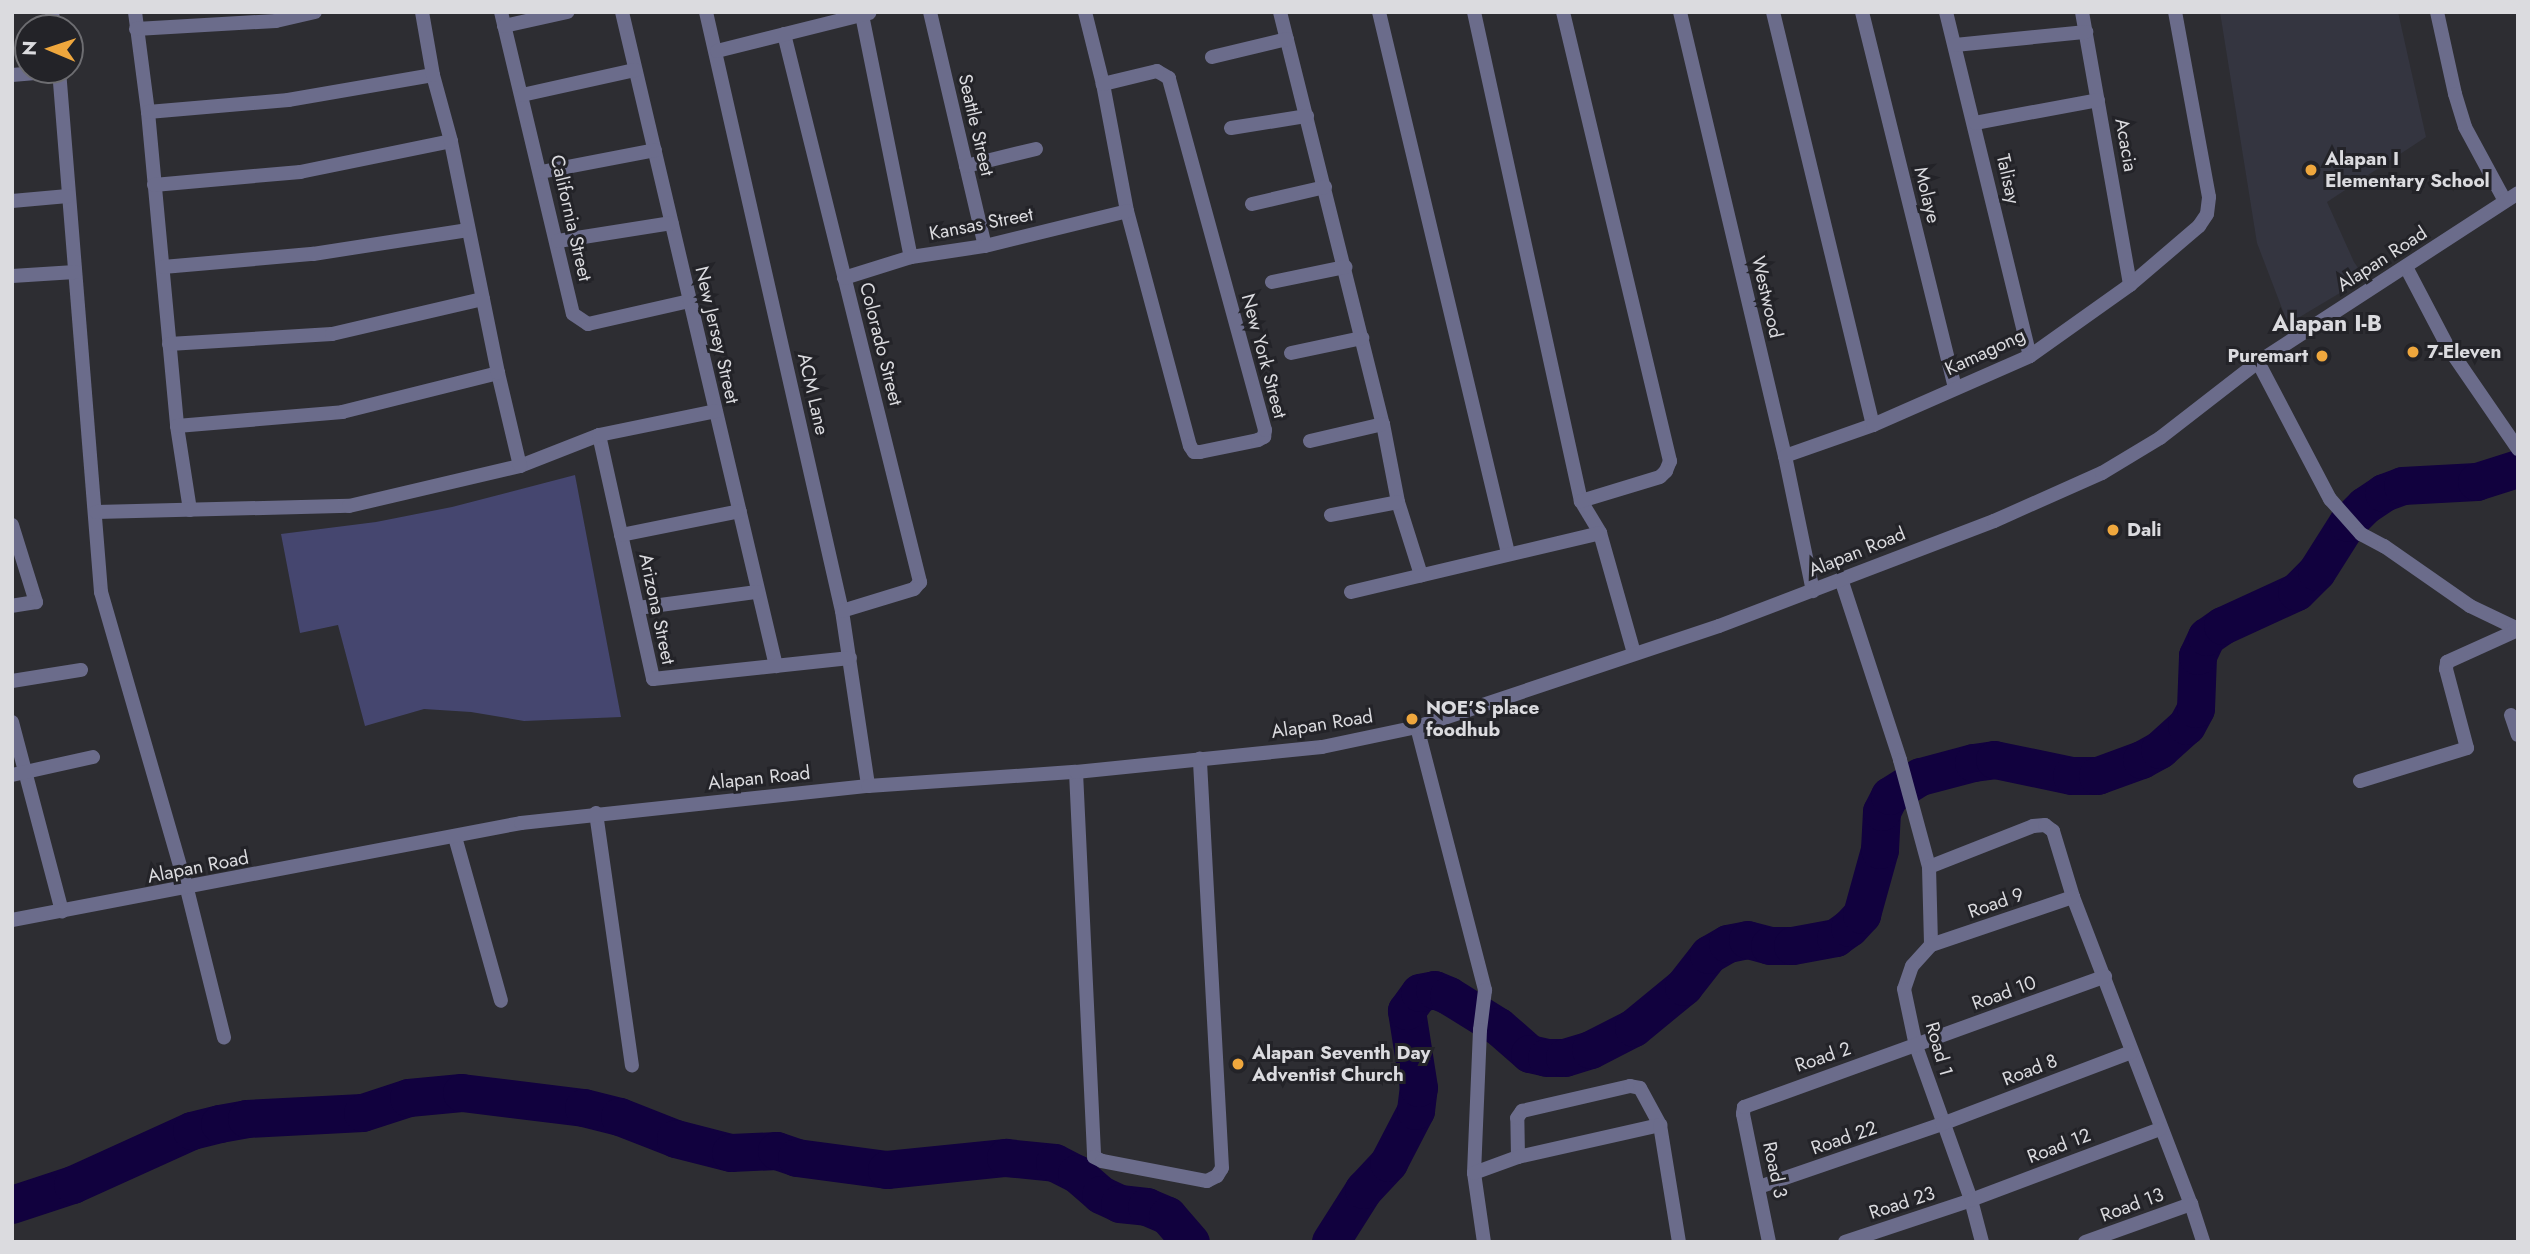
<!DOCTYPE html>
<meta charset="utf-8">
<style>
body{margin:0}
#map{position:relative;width:2530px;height:1254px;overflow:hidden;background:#2d2d32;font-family:Jost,sans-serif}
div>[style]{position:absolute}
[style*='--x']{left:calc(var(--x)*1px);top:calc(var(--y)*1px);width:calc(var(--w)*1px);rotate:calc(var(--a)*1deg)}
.built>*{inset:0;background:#343540}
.green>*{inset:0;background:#45466f}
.river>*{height:38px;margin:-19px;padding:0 19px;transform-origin:19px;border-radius:19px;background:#11013e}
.minor>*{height:14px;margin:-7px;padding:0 7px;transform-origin:7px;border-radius:7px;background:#6b6c8b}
.tertiary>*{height:14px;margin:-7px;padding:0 7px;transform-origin:7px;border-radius:7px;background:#6b6c8b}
.dots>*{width:19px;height:19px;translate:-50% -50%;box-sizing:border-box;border:4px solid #232328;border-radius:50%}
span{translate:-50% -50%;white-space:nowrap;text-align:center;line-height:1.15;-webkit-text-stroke:6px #232328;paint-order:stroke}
.street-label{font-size:19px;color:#dbdbdf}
.poi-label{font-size:19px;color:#dbdbdf;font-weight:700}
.left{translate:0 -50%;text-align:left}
.right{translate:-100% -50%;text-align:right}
.quarter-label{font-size:23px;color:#dbdbdf;font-weight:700}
.frame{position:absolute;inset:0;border:14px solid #dbdbdf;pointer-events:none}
.north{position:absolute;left:14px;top:14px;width:70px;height:70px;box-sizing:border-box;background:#232328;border:2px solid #6d6d71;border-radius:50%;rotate:272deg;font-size:19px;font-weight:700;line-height:28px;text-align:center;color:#dbdbdf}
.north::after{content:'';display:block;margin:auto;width:24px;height:32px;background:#efa73d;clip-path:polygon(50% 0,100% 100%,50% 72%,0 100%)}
</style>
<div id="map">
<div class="built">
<i style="clip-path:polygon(2220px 12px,2398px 12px,2426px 137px,2327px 202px,2354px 262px,2365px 278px,2288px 324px,2257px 243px)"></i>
</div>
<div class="green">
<i style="clip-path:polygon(575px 475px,621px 717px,524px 721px,471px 712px,424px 709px,365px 726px,338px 625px,300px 633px,281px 534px,376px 522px,452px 507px)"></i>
</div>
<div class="river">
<i style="--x:12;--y:1205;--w:64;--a:-18.2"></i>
<i style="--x:73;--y:1185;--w:131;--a:-24.4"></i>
<i style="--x:192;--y:1131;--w:29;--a:-14"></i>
<i style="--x:220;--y:1124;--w:27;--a:-10"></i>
<i style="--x:247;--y:1119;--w:116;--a:-3"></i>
<i style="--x:363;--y:1113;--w:48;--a:-18.1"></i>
<i style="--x:409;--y:1098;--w:53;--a:-5.4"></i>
<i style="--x:462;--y:1093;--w:123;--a:7"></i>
<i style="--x:584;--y:1108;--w:37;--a:14"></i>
<i style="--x:620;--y:1117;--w:60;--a:21.4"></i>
<i style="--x:676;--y:1139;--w:57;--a:14.3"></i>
<i style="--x:731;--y:1153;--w:46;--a:-2.5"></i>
<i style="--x:777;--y:1151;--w:21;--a:19"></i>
<i style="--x:797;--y:1158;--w:91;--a:7.6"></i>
<i style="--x:887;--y:1170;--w:120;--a:-5.8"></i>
<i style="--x:1006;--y:1158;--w:49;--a:5.8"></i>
<i style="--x:1055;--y:1163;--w:25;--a:27"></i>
<i style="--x:1077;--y:1174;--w:32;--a:41"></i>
<i style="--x:1101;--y:1195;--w:21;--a:25"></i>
<i style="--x:1120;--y:1204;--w:27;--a:6"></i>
<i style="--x:1147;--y:1207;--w:23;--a:23"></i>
<i style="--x:1168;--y:1216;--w:35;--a:49"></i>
<i style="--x:1331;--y:1242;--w:62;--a:-57.6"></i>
<i style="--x:1364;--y:1190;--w:37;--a:-47"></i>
<i style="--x:1389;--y:1163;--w:59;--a:-62.6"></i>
<i style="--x:1416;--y:1111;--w:23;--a:-83"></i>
<i style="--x:1419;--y:1088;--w:78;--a:-98.9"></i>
<i style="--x:1407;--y:1011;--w:22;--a:-54"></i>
<i style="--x:1420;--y:993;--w:15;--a:-11"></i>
<i style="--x:1435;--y:990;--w:15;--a:23"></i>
<i style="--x:1449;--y:996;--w:59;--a:31.8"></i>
<i style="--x:1499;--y:1027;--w:41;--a:41.1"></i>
<i style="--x:1530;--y:1054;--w:17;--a:13"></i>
<i style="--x:1547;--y:1058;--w:18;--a:0"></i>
<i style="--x:1565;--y:1058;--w:27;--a:-17"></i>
<i style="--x:1591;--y:1050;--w:48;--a:-27.1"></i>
<i style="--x:1634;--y:1028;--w:65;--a:-39.4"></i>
<i style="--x:1684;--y:987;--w:41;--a:-52"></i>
<i style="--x:1709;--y:955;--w:22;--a:-30"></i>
<i style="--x:1728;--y:944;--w:20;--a:-11"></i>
<i style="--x:1748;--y:940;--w:23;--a:15"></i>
<i style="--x:1770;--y:946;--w:23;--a:0"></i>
<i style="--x:1793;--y:946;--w:44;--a:-10.5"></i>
<i style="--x:1836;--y:938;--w:17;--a:-36"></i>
<i style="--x:1850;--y:928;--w:18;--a:-47"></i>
<i style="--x:1862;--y:915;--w:67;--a:-74.5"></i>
<i style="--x:1880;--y:850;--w:38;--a:-87"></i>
<i style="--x:1882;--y:812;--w:18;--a:-63"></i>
<i style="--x:1890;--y:796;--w:36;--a:-32"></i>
<i style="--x:1921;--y:777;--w:55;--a:-14.8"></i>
<i style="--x:1974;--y:763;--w:21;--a:-8"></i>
<i style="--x:1995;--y:760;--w:79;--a:11.7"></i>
<i style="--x:2072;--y:776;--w:26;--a:0"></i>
<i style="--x:2098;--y:776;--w:47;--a:-20"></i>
<i style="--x:2142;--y:760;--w:21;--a:-29"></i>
<i style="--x:2160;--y:750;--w:36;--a:-42"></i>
<i style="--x:2187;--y:726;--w:19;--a:-62"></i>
<i style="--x:2196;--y:709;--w:53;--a:-87.8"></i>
<i style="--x:2198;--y:656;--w:21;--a:-65"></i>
<i style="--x:2207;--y:637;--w:19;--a:-35"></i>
<i style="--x:2223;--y:626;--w:81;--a:-24.7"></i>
<i style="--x:2297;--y:592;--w:28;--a:-45"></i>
<i style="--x:2317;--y:572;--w:58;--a:-57.7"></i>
<i style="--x:2348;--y:523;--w:24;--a:-45"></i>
<i style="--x:2365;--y:506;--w:23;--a:-34"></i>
<i style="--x:2384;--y:493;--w:20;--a:-20"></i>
<i style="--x:2403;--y:486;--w:74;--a:-3.1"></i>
<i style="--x:2477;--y:482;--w:43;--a:-17.6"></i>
</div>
<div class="minor">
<i style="--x:52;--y:12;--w:16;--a:83"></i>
<i style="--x:135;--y:12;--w:101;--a:82.6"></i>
<i style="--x:148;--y:112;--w:315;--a:84.7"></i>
<i style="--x:177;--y:426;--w:85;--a:81.2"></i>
<i style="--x:501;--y:12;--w:310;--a:76.6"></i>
<i style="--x:573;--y:314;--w:18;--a:34"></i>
<i style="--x:588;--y:324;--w:104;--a:-12.8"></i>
<i style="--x:622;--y:12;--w:672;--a:76.75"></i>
<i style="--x:706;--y:12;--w:614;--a:77.21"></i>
<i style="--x:842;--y:611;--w:177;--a:81.5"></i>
<i style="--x:930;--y:12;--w:240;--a:76.8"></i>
<i style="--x:1085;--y:12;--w:74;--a:76"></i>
<i style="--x:1103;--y:84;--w:129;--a:79.3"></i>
<i style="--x:1127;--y:211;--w:243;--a:75"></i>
<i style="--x:1190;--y:446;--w:7;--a:56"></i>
<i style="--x:1194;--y:452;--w:6;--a:0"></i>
<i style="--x:1200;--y:452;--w:59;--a:-11.7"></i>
<i style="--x:1258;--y:440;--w:7;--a:-27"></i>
<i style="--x:1264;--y:437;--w:7;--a:-82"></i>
<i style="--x:1265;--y:430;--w:365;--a:-105.3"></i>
<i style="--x:1169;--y:78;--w:14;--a:-150"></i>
<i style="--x:1157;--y:71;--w:56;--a:166.5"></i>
<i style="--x:1280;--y:12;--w:425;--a:76"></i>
<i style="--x:1383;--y:424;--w:79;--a:79.1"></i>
<i style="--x:1398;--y:502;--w:77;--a:72.5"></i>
<i style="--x:1379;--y:12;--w:556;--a:76.59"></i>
<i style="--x:1474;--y:12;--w:501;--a:77.66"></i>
<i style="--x:1581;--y:501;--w:37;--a:59"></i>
<i style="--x:1600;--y:533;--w:125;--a:74.2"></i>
<i style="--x:1563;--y:12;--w:462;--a:76.6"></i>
<i style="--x:1670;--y:461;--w:11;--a:112"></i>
<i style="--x:1666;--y:471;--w:8;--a:135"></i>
<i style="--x:1660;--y:477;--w:83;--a:163.1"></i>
<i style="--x:1680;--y:12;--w:456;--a:76.7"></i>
<i style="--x:1785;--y:456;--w:138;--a:78.3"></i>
<i style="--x:1773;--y:12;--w:425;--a:76.4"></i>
<i style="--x:1862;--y:12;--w:386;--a:76.1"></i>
<i style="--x:1946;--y:12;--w:354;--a:76.3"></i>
<i style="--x:2082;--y:12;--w:277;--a:80"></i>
<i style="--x:2437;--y:12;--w:84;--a:77.6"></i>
<i style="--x:2455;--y:94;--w:34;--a:73"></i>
<i style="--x:2465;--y:127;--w:84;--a:61.6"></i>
<i style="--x:862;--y:15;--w:247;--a:78.6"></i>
<i style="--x:504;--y:26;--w:65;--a:-12.5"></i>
<i style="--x:136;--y:29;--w:140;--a:-3.3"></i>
<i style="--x:276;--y:21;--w:40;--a:-13"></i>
<i style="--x:784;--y:34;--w:565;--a:76.06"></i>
<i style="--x:920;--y:582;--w:9;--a:131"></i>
<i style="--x:914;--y:589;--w:75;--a:163"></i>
<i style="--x:1955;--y:45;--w:132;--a:-5.7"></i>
<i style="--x:717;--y:51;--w:157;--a:-14"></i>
<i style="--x:1212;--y:57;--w:77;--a:-13.5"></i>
<i style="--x:59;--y:70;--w:524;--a:85.4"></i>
<i style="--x:101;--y:592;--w:309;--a:73.9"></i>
<i style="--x:187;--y:889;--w:153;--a:76"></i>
<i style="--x:12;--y:75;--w:47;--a:-4.9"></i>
<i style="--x:522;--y:95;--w:116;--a:-12.5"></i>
<i style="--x:148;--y:112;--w:141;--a:-4.9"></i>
<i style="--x:288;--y:100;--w:147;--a:-9.8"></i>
<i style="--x:1975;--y:123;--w:125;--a:-10.6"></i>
<i style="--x:1231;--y:128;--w:77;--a:-9"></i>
<i style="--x:966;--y:166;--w:72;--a:-13.7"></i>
<i style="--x:541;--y:172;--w:116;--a:-10.9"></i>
<i style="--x:154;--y:185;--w:147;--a:-5.1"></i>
<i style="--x:300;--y:172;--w:154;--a:-11.6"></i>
<i style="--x:12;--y:201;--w:56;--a:-5.1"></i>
<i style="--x:1252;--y:204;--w:75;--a:-13.1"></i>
<i style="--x:558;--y:241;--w:115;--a:-9"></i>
<i style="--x:163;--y:267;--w:151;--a:-5"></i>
<i style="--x:313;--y:254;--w:157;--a:-8.8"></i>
<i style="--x:2406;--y:267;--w:90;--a:62.3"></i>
<i style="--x:2448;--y:347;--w:124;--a:55.5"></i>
<i style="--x:12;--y:276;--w:63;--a:-3.6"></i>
<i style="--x:844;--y:278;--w:70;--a:-17.4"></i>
<i style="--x:911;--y:257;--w:75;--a:-8.5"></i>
<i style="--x:985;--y:246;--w:146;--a:-13.8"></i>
<i style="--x:1272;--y:282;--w:75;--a:-11.6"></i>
<i style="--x:169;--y:344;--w:163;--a:-3.5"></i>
<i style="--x:332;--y:334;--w:155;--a:-13.1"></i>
<i style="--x:1291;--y:353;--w:73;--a:-11.9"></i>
<i style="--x:2258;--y:362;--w:155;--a:62.3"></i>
<i style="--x:2330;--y:499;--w:47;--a:48.5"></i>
<i style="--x:2361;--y:534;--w:26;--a:28"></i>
<i style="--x:2384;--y:546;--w:105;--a:34.9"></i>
<i style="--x:2470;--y:606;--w:53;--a:25.6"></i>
<i style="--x:177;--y:426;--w:166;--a:-4.8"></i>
<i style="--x:342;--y:412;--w:161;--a:-14"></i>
<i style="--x:599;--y:435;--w:250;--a:77.5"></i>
<i style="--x:653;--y:679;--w:198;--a:-6.1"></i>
<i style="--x:1310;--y:441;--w:75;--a:-13.1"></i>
<i style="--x:1785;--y:456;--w:93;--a:-19.4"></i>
<i style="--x:1873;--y:425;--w:171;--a:-23.7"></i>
<i style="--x:2030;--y:356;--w:123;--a:-35.4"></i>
<i style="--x:2130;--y:285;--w:91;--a:-40.5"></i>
<i style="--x:2199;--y:226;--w:14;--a:-56"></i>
<i style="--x:2207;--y:214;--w:17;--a:-83"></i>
<i style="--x:2209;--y:197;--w:188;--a:-100.4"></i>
<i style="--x:520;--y:466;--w:85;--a:-21.4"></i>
<i style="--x:599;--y:435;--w:119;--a:-11.6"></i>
<i style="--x:96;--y:512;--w:253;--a:-1.4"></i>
<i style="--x:349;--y:506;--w:176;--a:-13.2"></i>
<i style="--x:520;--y:466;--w:96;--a:-103.3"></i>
<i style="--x:498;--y:373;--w:237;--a:-101.5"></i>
<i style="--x:451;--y:141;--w:68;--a:-105.3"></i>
<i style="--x:433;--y:75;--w:64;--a:-99.9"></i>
<i style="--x:1331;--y:515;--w:68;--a:-11"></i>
<i style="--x:12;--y:525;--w:81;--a:72.7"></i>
<i style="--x:36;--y:602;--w:24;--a:171"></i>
<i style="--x:621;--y:535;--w:121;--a:-11.4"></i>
<i style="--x:1841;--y:579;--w:190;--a:71.9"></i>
<i style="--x:1900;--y:760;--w:111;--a:74.8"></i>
<i style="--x:1929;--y:867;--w:78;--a:88.5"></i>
<i style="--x:1931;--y:945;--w:28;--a:132"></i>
<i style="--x:1912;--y:966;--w:24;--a:109"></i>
<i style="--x:1904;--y:989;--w:58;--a:78.1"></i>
<i style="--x:1916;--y:1046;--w:164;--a:70.3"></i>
<i style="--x:1971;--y:1200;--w:43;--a:75.3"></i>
<i style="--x:1351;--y:592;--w:256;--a:-13.3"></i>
<i style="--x:638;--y:608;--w:120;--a:-7.7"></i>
<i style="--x:12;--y:681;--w:70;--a:-9.1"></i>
<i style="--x:2511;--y:715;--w:21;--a:71"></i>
<i style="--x:12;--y:722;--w:196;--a:75.2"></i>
<i style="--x:1417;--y:727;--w:272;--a:75.5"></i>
<i style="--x:1485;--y:990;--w:40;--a:97.1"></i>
<i style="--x:1480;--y:1030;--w:143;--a:92.4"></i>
<i style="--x:1474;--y:1173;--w:70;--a:81.8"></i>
<i style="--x:1076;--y:772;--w:385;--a:87.3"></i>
<i style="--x:1094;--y:1157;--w:9;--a:27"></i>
<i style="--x:1102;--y:1161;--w:107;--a:10.8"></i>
<i style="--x:1207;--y:1181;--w:11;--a:-27"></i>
<i style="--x:1217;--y:1176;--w:9;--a:-58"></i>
<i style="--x:1222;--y:1168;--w:410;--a:-93.1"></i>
<i style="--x:12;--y:775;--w:83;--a:-12.5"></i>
<i style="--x:2360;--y:781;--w:112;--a:-17.1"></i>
<i style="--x:2467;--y:748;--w:82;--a:-104.9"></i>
<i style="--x:2446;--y:669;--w:7;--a:-82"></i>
<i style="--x:2447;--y:662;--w:78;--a:-24.3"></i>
<i style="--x:596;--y:813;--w:255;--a:81.9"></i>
<i style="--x:455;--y:837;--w:170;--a:74.3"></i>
<i style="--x:1929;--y:867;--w:112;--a:-21.5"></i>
<i style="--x:2033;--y:826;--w:12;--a:-5"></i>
<i style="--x:2045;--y:825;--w:10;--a:37"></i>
<i style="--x:2053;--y:831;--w:69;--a:73.1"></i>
<i style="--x:2073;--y:897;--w:329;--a:69"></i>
<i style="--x:2191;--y:1204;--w:40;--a:72"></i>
<i style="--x:1931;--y:945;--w:150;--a:-18.7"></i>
<i style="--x:1518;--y:1157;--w:39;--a:-91"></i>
<i style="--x:1517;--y:1118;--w:9;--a:-54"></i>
<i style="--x:1522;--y:1111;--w:111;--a:-13"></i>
<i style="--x:1630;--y:1086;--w:10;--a:11"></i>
<i style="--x:1640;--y:1088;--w:42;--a:61.6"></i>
<i style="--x:1474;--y:1173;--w:47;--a:-20"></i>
<i style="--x:1518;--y:1157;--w:146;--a:-12.7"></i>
<i style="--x:1660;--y:1125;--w:119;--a:80.8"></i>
<i style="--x:1759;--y:1187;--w:194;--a:-19"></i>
<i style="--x:1942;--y:1124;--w:203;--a:-20.8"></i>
<i style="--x:1769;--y:1242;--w:131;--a:-101.5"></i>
<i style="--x:1743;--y:1114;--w:7;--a:-82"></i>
<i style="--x:1744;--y:1107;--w:384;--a:-19.9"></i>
<i style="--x:1845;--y:1242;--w:133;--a:-18.4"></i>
<i style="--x:1971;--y:1200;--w:202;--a:-20.6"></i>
<i style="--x:2085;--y:1242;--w:113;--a:-19.7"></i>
</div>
<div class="tertiary">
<i style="--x:12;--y:920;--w:518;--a:-10.79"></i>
<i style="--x:521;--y:823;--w:349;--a:-6.1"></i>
<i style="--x:868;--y:786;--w:208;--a:-3.9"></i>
<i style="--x:1076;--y:772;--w:247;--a:-5.8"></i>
<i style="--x:1322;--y:747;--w:97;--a:-11.9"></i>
<i style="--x:1417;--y:727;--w:318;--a:-18.5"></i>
<i style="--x:1719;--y:626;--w:294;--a:-20.9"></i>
<i style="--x:1994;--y:521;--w:118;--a:-24"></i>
<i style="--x:2102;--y:473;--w:68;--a:-31.1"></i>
<i style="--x:2160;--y:438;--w:124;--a:-37.8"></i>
<i style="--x:2258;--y:362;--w:310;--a:-33"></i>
</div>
<div class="dots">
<i style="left:2311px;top:170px;background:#efa73d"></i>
<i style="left:2413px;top:352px;background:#efa73d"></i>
<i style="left:2322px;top:356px;background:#efa73d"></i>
<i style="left:2113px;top:530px;background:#efa73d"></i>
<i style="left:1412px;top:719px;background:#efa73d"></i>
<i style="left:1238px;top:1064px;background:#efa73d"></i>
</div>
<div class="street-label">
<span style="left:976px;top:125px;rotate:77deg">Seattle Street</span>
<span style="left:2126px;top:145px;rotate:80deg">Acacia</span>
<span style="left:2008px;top:179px;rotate:77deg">Talisay</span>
<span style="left:1927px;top:195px;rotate:76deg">Molaye</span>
<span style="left:571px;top:218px;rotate:77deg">California Street</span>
<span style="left:981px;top:224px;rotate:-11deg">Kansas Street</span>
<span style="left:2382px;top:259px;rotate:-33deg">Alapan Road</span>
<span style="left:1767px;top:297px;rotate:77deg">Westwood</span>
<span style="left:717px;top:335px;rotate:77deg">New Jersey Street</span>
<span style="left:881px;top:344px;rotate:76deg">Colorado Street</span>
<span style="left:1985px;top:352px;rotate:-25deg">Kamagong</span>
<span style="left:1264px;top:356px;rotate:75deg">New York Street</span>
<span style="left:813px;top:394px;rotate:77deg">ACM Lane</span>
<span style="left:1857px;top:552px;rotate:-22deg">Alapan Road</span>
<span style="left:657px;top:609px;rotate:78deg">Arizona Street</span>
<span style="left:1322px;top:724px;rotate:-9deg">Alapan Road</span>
<span style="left:759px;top:778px;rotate:-6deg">Alapan Road</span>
<span style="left:198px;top:867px;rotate:-11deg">Alapan Road</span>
<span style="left:1996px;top:903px;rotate:-19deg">Road 9</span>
<span style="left:2004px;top:993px;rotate:-20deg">Road 10</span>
<span style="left:1939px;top:1049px;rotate:74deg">Road 1</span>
<span style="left:1823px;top:1057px;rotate:-19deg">Road 2</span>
<span style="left:2030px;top:1070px;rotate:-21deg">Road 8</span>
<span style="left:1844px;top:1138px;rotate:-19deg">Road 22</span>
<span style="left:2059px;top:1146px;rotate:-21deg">Road 12</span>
<span style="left:1775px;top:1170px;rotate:78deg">Road 3</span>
<span style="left:1902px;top:1203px;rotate:-18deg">Road 23</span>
<span style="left:2132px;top:1205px;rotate:-20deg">Road 13</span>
</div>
<div class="poi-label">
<span class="left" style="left:2325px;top:170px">Alapan I<br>Elementary School</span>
<span class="left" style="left:2427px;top:352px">7-Eleven</span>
<span class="right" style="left:2308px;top:356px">Puremart</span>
<span class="left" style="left:2127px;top:530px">Dali</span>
<span class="left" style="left:1426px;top:719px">NOE’S place<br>foodhub</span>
<span class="left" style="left:1252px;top:1064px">Alapan Seventh Day<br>Adventist Church</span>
</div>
<div class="quarter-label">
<span style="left:2327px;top:323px">Alapan I-B</span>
</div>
<div class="frame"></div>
<div class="north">N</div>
</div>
